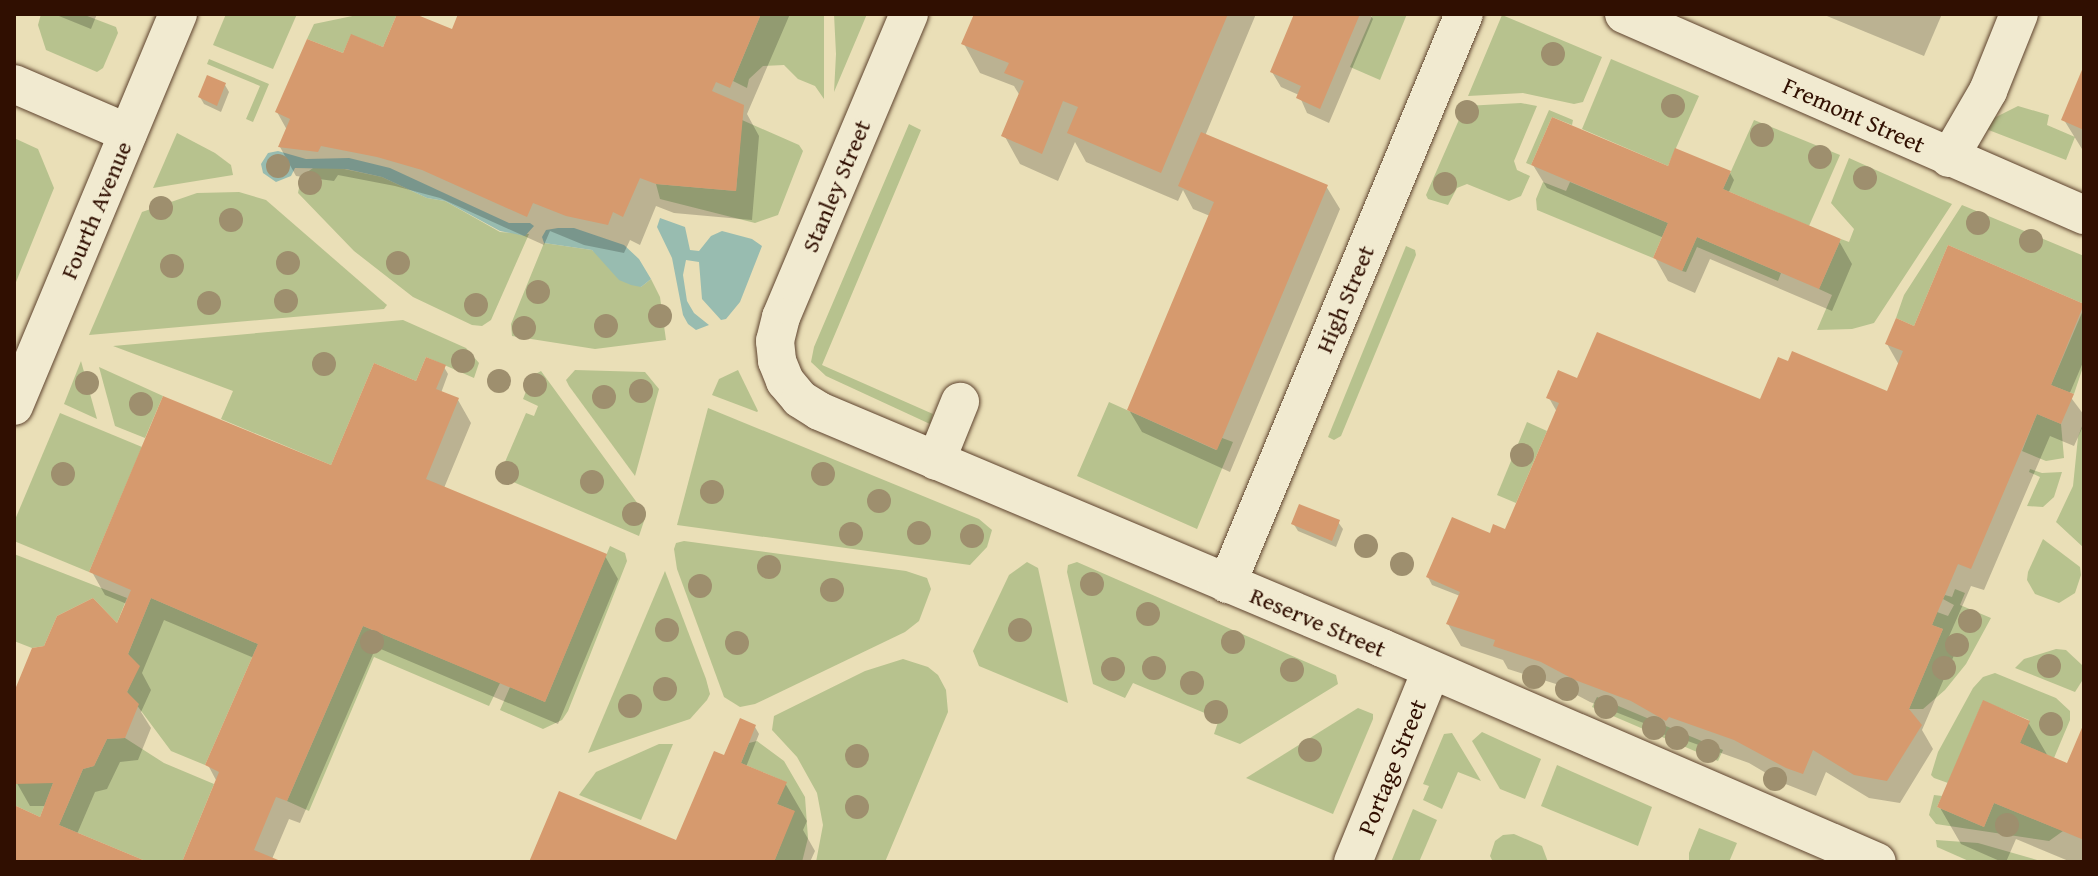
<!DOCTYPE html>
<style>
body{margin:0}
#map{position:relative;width:2098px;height:876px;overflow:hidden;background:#eadfb7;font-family:"Gentium Book Plus",serif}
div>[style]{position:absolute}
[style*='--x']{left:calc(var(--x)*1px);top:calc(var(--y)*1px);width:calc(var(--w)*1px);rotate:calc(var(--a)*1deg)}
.green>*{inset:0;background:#b7c28e}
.water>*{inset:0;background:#98bcb0}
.shadow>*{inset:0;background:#0003}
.building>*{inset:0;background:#d69a6e}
.roads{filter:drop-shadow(0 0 2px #5e432e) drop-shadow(0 0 2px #5e432e)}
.minor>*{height:38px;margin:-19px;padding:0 19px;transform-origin:19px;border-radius:19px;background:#f1ead0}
.trees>*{width:24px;height:24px;margin:-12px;border-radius:50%;background:#9e8f6e}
span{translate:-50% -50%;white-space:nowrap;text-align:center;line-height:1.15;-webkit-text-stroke:6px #f1ead0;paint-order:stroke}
.street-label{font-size:24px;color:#300f01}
.frame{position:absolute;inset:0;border:16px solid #300f01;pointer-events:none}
</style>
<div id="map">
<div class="green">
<i style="clip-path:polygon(41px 14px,82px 14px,116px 27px,118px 33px,103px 68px,97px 72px,46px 50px,38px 25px)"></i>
<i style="clip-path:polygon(226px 14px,297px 14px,273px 69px,213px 45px)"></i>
<i style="clip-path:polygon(362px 14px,397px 14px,383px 47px,351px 35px,343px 53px,307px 39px,314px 24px)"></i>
<i style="clip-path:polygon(761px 14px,824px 14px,824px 99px,815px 86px,798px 79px,784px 65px,763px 66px,749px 79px,747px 88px,733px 81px)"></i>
<i style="clip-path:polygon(834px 14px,867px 14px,834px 92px,836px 54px)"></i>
<i style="clip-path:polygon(1373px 14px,1407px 14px,1380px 80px,1350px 67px)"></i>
<i style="clip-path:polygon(1502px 15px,1602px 57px,1583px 102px,1574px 104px,1523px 93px,1468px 96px)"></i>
<i style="clip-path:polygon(209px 59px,269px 84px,253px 122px,246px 119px,260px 86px,207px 64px)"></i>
<i style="clip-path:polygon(1611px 59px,1699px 96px,1668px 166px,1582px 129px)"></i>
<i style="clip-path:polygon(1521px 103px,1537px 106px,1514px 161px,1517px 170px,1530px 176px,1521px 196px,1509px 201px,1467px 184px,1457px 188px,1448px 205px,1428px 199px,1426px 195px,1465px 106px)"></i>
<i style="clip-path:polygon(2018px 106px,2049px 115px,2047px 125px,2075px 137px,2066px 160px,1986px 129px,1994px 118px)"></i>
<i style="clip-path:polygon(1549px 110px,1573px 120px,1572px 125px,1552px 117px,1531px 165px,1526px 163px)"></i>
<i style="clip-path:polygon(742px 120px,799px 145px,803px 151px,778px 215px,755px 223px,660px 199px,656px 184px,736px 191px)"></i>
<i style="clip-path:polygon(1754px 120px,1840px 155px,1809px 226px,1723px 189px)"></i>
<i style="clip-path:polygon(909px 124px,921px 130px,822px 365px,933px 414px,930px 424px,826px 376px,811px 362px,814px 347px)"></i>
<i style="clip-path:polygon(177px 133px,215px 153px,231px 165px,233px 175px,153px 188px)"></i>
<i style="clip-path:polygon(14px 138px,38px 149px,54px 188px,14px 287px)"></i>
<i style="clip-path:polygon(1849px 158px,1952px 204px,1874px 323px,1852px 329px,1817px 330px,1832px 295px,1819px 289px,1841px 239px,1849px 242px,1854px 229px,1831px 203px)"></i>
<i style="clip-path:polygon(335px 167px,382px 177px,427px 198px,445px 201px,500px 232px,529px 234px,491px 320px,482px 326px,472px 325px,413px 297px,354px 251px,298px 193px,301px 178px,306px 173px,313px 168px)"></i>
<i style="clip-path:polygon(1543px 182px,1566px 191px,1570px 182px,1668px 223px,1653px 258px,1537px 210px,1536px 199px)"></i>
<i style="clip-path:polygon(239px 192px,266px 200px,387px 305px,384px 309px,89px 335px,142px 212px,197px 193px)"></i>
<i style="clip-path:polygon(1962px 205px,2084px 256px,2084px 304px,1948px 245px,1914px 326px,1896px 318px,1904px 295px)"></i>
<i style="clip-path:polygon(1697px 237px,1781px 273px,1778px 281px,1697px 247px,1686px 272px,1682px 271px)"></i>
<i style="clip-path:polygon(544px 243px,592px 250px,641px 287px,651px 279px,660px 297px,666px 340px,595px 349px,512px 336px,511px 324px)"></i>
<i style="clip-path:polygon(1406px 246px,1415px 250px,1416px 255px,1341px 436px,1334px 440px,1328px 437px)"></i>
<i style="clip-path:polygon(2084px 308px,2084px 364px,2074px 394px,2051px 385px)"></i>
<i style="clip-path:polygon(403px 320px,466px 348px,479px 363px,474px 378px,426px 357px,416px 381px,374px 363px,331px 465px,221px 419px,233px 391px,113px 346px)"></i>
<i style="clip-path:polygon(81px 361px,97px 419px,64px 404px)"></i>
<i style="clip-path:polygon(99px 367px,163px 396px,145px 438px,115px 426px)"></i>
<i style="clip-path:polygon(575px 370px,645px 372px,659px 389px,635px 476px,569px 386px,566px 380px)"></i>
<i style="clip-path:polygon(738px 370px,758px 411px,757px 412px,712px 395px,719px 379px)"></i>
<i style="clip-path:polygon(541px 371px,646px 515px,639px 536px,499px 476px,526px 413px,534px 416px,538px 406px,523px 399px,532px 376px)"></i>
<i style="clip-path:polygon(1109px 402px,1216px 450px,1222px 438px,1233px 442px,1197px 529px,1077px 476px)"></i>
<i style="clip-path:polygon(708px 408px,979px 519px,992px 530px,987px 547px,970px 565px,677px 525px)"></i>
<i style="clip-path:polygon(60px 413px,142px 447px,89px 572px,14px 541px,14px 522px)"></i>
<i style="clip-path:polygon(2037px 414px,2061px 424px,2064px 458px,2046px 461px,2022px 451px)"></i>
<i style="clip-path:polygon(2084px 421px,2084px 548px,2056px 522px,2073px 486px,2078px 437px)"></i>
<i style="clip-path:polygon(1527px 422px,1547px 431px,1516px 503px,1497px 495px)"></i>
<i style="clip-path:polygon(2030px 469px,2042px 473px,2062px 472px,2054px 497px,2043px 507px,2027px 506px,2040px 477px,2029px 472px)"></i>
<i style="clip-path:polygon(2043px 539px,2080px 567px,2081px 575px,2075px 593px,2059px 603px,2035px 594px,2027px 580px,2028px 572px)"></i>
<i style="clip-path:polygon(684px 541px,906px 571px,927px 578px,931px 589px,919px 621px,905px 632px,755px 704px,740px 707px,724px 697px,677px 569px,674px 549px,676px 543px)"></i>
<i style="clip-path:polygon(610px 546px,625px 553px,627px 561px,568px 711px,562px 720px,543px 729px,500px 710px,510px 687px,545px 702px)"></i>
<i style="clip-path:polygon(14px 554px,127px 598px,117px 623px,93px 598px,57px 616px,44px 646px,32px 648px,14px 641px)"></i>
<i style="clip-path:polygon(1027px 562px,1038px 568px,1068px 703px,979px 666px,973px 651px,1009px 575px)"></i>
<i style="clip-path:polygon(1077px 562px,1336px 675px,1338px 684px,1240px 744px,1214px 734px,1219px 719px,1133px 683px,1125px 698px,1093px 684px,1067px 572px,1068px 565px)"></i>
<i style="clip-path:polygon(665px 571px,706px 679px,710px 694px,707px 700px,690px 719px,588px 753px)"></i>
<i style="clip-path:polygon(1955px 589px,1965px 593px,1960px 605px,1991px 618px,1966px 664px,1945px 690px,1923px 709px,1909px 709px,1943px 629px,1932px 625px,1937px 612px,1948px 616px,1954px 605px,1943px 599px,1945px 595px,1952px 597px)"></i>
<i style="clip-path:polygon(151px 598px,258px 644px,205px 765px,171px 751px,127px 692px,139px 666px,128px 654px)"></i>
<i style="clip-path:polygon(363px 626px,500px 683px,489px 706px,374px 657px,309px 811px,287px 801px)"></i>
<i style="clip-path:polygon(2056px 649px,2066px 650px,2082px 665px,2082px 681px,2075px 692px,2015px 668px,2024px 659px)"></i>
<i style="clip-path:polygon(903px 659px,928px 667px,938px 675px,946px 690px,948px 712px,885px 862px,816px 862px,823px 825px,817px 793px,797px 757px,772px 730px,774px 716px,865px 671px)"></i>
<i style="clip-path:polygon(1995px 673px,2056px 698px,2070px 711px,2070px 720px,2054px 758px,2020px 743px,2029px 720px,1983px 701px,1948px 783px,1934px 778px,1931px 775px,1938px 752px,1973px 688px,1983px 677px)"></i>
<i style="clip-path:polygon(1597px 697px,1723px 750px,1718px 761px,1592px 707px)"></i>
<i style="clip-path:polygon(1358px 708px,1373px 714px,1373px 719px,1333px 814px,1246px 778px)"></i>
<i style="clip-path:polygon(1482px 732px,1541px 759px,1525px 799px,1500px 789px,1472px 741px)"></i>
<i style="clip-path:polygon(1452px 733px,1481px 781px,1458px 772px,1442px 809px,1423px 800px,1429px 786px,1423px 784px,1444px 734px)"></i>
<i style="clip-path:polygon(125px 738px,164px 763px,214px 784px,182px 862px,148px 862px,59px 825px,83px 769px,94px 766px,107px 739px)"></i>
<i style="clip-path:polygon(757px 741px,784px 761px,805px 797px,808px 838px,802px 862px,774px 862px,794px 811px,777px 804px,786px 782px,741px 763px,749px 743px)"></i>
<i style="clip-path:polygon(659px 744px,673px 744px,641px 820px,579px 795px,596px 772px)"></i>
<i style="clip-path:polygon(1557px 765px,1652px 807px,1638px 846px,1541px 806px)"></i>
<i style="clip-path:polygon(14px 783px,53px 783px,40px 817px,14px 805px)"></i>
<i style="clip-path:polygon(1934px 795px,1942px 796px,1937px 807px,1984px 827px,1994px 803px,2063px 831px,2049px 841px,1936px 824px,1929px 815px)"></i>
<i style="clip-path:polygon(1413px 809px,1437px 820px,1419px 862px,1391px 862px)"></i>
<i style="clip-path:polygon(1699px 828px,1737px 843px,1729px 862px,1689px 862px,1689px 853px)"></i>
<i style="clip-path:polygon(1514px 834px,1542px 846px,1548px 862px,1493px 862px,1490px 856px,1495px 841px,1503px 835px)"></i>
<i style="clip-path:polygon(1936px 840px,1978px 843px,2044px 862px,1971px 862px,1937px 847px)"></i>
</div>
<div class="water">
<i style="clip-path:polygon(278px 151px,306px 159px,349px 158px,390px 168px,509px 223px,530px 223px,534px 226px,525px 236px,500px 231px,445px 201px,427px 198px,382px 177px,346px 169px,295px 168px,291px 176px,276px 182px,263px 173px,261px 164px,268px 153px)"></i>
<i style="clip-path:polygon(660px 218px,685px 227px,690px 250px,699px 251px,711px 236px,722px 231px,752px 239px,762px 246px,740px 302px,726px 319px,721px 320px,702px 299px,699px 262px,686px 260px,683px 275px,687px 301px,694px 313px,709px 325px,696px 330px,688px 324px,683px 315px,672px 258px,657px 227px)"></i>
<i style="clip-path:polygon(558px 228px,574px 228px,624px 245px,639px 259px,651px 279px,641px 287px,631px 285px,619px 280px,592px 250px,544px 243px,542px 237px,546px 230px)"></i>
</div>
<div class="shadow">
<i style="clip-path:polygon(54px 14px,97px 14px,91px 29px)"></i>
<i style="clip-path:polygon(399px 14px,410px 14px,453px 32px,461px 14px,790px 14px,747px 114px,759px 136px,752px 220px,674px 213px,656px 206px,640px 245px,630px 240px,624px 253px,584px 245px,550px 231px,544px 245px,440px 198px,395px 186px,338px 175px,334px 181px,296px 176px,280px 147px,287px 130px,277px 112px,344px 56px,384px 49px)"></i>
<i style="clip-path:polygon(976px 14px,1256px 14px,1205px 136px,1326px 186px,1340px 209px,1230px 472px,1142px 432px,1129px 410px,1210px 216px,1193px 209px,1183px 190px,1178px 201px,1086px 162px,1075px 142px,1058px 181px,1020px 164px,1004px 135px,1020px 96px,1014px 86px,980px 73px,964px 44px)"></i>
<i style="clip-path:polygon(1297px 14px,1370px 14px,1373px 19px,1329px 123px,1307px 113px,1299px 95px,1281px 87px,1272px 72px)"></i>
<i style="clip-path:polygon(1822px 14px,1942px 14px,1924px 56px)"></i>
<i style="clip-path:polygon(2084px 70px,2084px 160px,2082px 149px,2064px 120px)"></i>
<i style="clip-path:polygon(225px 85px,229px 92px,221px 112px,204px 104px,200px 97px)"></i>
<i style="clip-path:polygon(1533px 165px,1730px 173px,1734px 180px,1728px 194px,1839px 241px,1852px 264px,1832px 311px,1710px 259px,1695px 293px,1668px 281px,1655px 258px,1664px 238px,1547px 188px)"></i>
<i style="clip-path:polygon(1949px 247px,2084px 306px,2084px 360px,2069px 395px,2084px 415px,2084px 424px,2074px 446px,2050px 436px,1984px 590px,1971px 586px,1947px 641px,1955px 653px,1922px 730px,1933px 749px,1900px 803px,1869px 798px,1826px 772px,1816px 796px,1783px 783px,1749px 763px,1682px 739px,1679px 743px,1646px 724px,1590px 702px,1556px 684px,1508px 669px,1503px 660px,1461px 646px,1448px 624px,1460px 596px,1432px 585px,1428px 577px,1484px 538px,1506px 532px,1557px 412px,1549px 398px,1578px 381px,1761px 402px,1888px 394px,1899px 365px,1887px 344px,1915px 328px)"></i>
<i style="clip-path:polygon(444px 367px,448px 374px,441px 393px,458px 400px,471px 423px,444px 488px,605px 556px,618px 579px,558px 724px,376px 647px,300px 823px,289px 819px,272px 859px,278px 862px,184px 862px,217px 782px,208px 765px,254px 658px,164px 620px,142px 673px,151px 690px,141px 712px,151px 728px,138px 760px,120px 762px,107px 789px,95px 792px,77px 834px,143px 862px,14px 862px,14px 808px,41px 819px,47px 806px,30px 806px,14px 778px,14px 697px,117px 626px,127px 604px,105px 595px,92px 572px,332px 468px,417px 383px)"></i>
<i style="clip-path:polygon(1338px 522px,1343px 529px,1336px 547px,1298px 531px,1293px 523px)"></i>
<i style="clip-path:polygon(2028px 722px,2049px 758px,2068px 766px,2084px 728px,2084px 862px,2071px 862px,2016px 839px,2006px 862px,2002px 862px,1961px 844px,1939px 806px)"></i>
<i style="clip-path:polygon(755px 727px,759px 734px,746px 767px,785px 783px,807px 821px,803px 830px,815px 851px,810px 862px,531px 862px,677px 843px,725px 758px)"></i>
</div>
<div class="building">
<i style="clip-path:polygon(397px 14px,415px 14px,452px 29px,458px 14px,761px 14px,730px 88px,716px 82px,712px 91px,744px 105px,736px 191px,656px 184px,640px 178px,623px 217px,613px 212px,608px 225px,566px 216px,533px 203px,527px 217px,422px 170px,377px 157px,321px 146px,318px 152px,278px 147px,290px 119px,275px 112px,307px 39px,343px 53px,351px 34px,383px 47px)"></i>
<i style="clip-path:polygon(974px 14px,1228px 14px,1161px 173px,1067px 133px,1078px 107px,1063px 101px,1042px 154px,1001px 136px,1024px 81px,1004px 73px,1009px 63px,961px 44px)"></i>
<i style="clip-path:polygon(1294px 14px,1360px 14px,1320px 109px,1296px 98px,1301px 86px,1270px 72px)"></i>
<i style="clip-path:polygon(2084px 65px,2084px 130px,2061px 120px)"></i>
<i style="clip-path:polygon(207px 75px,226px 83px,217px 106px,198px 97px)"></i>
<i style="clip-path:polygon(1552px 117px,1668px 166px,1675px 148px,1731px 171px,1723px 189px,1841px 239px,1819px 289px,1697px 237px,1682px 271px,1653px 258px,1668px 223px,1531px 165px)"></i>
<i style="clip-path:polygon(1201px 132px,1328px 185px,1217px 450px,1127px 410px,1214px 202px,1178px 186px)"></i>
<i style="clip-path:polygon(1948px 245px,2084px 304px,2051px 385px,2074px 394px,2061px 424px,2037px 414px,1971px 569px,1958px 564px,1932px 625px,1943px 629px,1909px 709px,1922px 725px,1887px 781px,1854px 775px,1813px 750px,1803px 774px,1786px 768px,1734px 740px,1669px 717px,1666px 721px,1631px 701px,1575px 680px,1541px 662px,1493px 646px,1495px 640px,1446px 624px,1460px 592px,1426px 577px,1452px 517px,1490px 533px,1493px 524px,1505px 529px,1559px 403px,1546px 398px,1558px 370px,1577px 378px,1597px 332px,1760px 399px,1778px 357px,1788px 361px,1792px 351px,1887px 391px,1903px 351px,1885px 344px,1896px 318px,1914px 326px)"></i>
<i style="clip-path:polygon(426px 357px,446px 365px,436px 389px,459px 398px,426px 479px,607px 554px,545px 702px,363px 626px,287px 801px,276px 797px,254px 850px,283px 862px,182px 862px,219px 772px,205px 765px,258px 644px,151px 598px,128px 654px,140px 666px,127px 692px,139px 704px,125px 738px,107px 739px,94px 766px,83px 769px,59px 825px,148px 862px,14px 862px,14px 805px,40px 817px,53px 783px,14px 784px,14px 692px,32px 648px,44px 646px,57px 616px,93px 598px,117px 623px,131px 590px,89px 572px,163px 396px,331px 465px,374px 363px,416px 381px)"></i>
<i style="clip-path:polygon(1299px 504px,1340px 520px,1332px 541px,1291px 524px)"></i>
<i style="clip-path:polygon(1983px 700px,2030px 721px,2020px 743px,2067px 763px,2084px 723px,2084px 840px,1994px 803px,1984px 827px,1937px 807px)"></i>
<i style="clip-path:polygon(740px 718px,756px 725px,741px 763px,787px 782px,777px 804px,795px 811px,774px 862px,529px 862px,559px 791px,676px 840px,714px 751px,724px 755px)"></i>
</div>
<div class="roads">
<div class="minor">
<i style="--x:909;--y:14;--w:329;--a:112.9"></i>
<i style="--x:781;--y:317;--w:25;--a:104"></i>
<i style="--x:775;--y:341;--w:20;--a:84"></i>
<i style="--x:777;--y:361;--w:22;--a:68"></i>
<i style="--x:785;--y:381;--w:23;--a:50"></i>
<i style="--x:800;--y:399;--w:22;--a:32"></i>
<i style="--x:819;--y:411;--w:611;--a:22.83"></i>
<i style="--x:1382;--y:648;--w:539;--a:23.38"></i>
<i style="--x:1624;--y:14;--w:502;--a:23.6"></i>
<i style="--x:14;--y:84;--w:124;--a:23.3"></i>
<i style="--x:1949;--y:158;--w:78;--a:-59.8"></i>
<i style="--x:1988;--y:91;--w:83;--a:-68.1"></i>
<i style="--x:14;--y:406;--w:425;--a:-67.3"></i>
<i style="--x:936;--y:461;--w:64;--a:-67.9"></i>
<i style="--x:1227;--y:584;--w:617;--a:-67.42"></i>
<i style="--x:1353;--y:862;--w:206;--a:-67.8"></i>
</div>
</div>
<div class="trees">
<i style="left:1553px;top:54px"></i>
<i style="left:1673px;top:106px"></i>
<i style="left:1467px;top:112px"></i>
<i style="left:1762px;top:135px"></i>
<i style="left:1820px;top:157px"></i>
<i style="left:278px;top:166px"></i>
<i style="left:1865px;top:178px"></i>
<i style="left:310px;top:183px"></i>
<i style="left:1445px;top:184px"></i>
<i style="left:161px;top:208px"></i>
<i style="left:231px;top:220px"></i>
<i style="left:1978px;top:223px"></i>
<i style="left:2031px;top:241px"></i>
<i style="left:288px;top:263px"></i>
<i style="left:398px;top:263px"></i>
<i style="left:172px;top:266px"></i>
<i style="left:538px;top:292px"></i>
<i style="left:286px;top:301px"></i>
<i style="left:209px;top:303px"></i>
<i style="left:476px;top:305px"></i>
<i style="left:660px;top:316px"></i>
<i style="left:606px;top:326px"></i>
<i style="left:524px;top:328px"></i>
<i style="left:463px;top:361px"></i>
<i style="left:324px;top:364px"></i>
<i style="left:499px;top:381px"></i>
<i style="left:87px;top:383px"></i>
<i style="left:535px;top:385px"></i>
<i style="left:641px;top:391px"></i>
<i style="left:604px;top:397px"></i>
<i style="left:141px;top:404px"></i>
<i style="left:1522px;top:455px"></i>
<i style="left:507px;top:473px"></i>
<i style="left:63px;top:474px"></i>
<i style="left:823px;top:474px"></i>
<i style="left:592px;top:482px"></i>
<i style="left:712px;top:492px"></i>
<i style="left:879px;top:501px"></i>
<i style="left:634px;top:514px"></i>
<i style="left:919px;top:533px"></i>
<i style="left:851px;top:534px"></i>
<i style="left:972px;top:536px"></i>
<i style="left:1366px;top:546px"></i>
<i style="left:1402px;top:564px"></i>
<i style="left:769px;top:567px"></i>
<i style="left:1092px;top:584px"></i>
<i style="left:700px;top:586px"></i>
<i style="left:832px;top:590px"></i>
<i style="left:1148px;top:614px"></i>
<i style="left:1970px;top:621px"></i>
<i style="left:667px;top:630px"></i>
<i style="left:1020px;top:630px"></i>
<i style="left:372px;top:642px"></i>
<i style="left:1233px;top:642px"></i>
<i style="left:737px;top:643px"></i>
<i style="left:1957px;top:645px"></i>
<i style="left:2049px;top:666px"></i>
<i style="left:1154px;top:668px"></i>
<i style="left:1944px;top:668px"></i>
<i style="left:1113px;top:669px"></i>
<i style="left:1292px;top:670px"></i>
<i style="left:1534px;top:677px"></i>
<i style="left:1192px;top:683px"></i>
<i style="left:665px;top:689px"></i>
<i style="left:1567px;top:689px"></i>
<i style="left:630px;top:706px"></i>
<i style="left:1606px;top:707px"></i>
<i style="left:1216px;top:712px"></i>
<i style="left:2051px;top:724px"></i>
<i style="left:1654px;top:728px"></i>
<i style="left:1677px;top:738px"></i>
<i style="left:1310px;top:750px"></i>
<i style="left:1708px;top:751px"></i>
<i style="left:857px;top:756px"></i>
<i style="left:1775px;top:779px"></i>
<i style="left:857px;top:807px"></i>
<i style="left:2007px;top:825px"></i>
</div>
<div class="street-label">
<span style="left:1854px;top:115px;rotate:24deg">Fremont Street</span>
<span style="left:836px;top:186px;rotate:-67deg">Stanley Street</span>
<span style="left:96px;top:210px;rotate:-67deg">Fourth Avenue</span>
<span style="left:1345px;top:299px;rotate:-67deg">High Street</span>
<span style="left:1318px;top:622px;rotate:23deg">Reserve Street</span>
<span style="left:1392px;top:767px;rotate:-68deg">Portage Street</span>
</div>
<div class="frame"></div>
</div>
